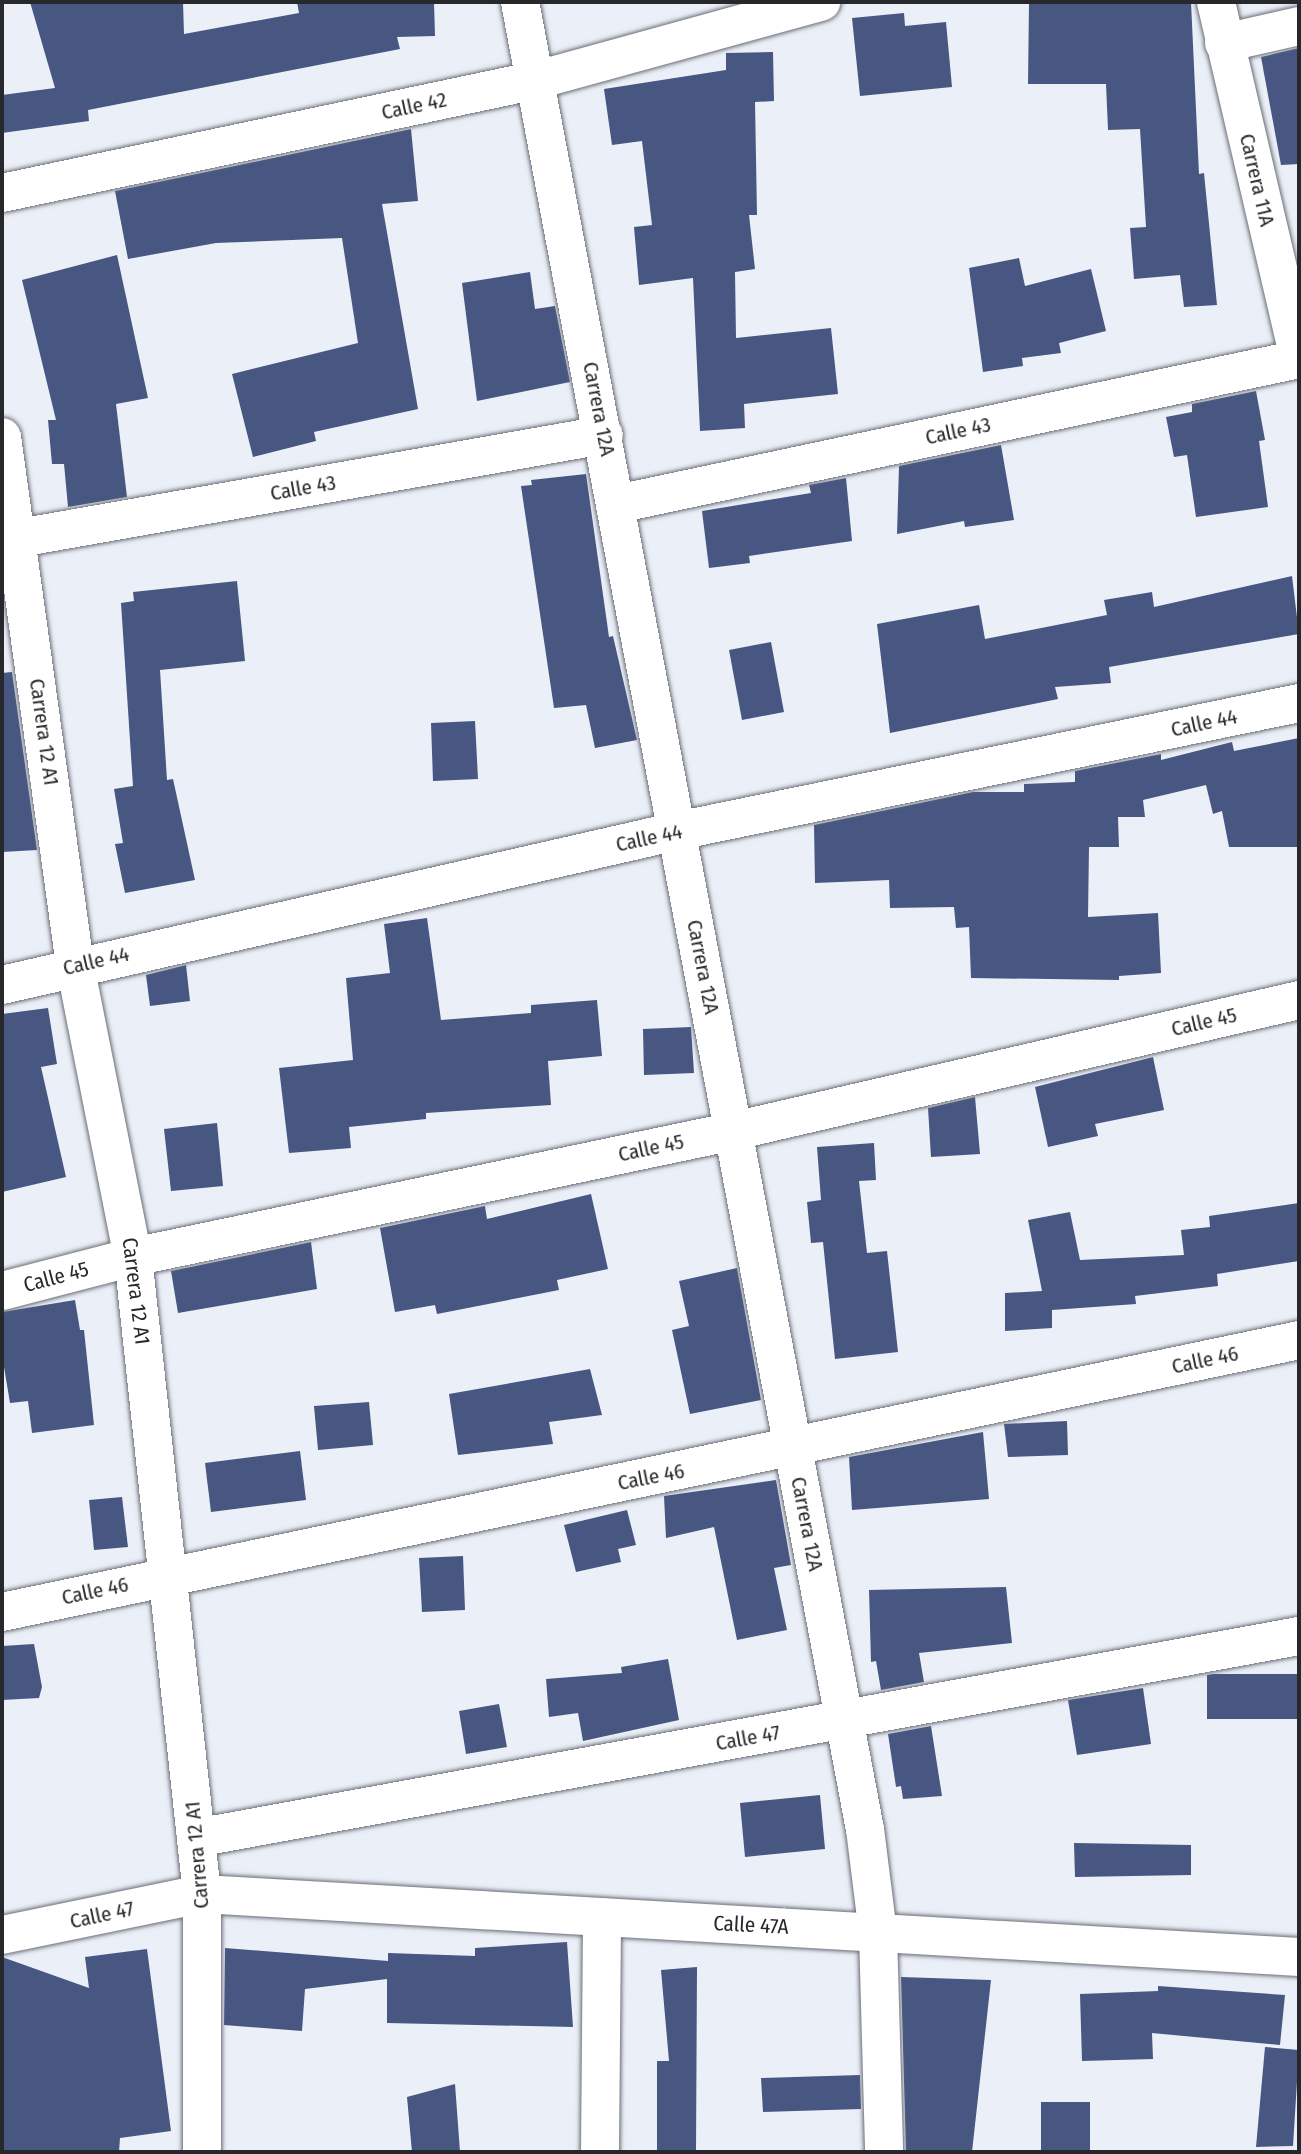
<!DOCTYPE html>
<style>
body{margin:0}
#map{position:relative;width:1301px;height:2154px;overflow:hidden;background:#ebeff8;font-family:"Fira Sans Condensed",sans-serif}
div>[style]{position:absolute}
[style*='--x']{left:calc(var(--x)*1px);top:calc(var(--y)*1px);width:calc(var(--w)*1px);rotate:calc(var(--a)*1deg)}
.building>*{inset:0;background:#475782}
.roads{filter:drop-shadow(0 0 2px #6a6d76) drop-shadow(0 0 2px #6a6d76)}
.street>*{height:38px;margin:-19px;padding:0 19px;transform-origin:19px;border-radius:19px;background:#fff}
span{translate:-50% -50%;white-space:nowrap;text-align:center;line-height:1.15;-webkit-text-stroke:7px #fff;paint-order:stroke}
.street-label{font-size:21px;color:#27282c}
.frame{position:absolute;inset:0;border:4px solid #27282c;pointer-events:none}
</style>
<div id="map">
<div class="building">
<i style="clip-path:polygon(30px 2px,183px 2px,184px 34px,299px 13px,297px 2px,434px 2px,435px 36px,397px 37px,400px 49px,88px 110px,89px 121px,2px 133px,2px 95px,55px 88px)"></i>
<i style="clip-path:polygon(1029px 2px,1191px 2px,1199px 174px,1204px 173px,1217px 305px,1184px 307px,1180px 275px,1134px 279px,1130px 228px,1146px 227px,1140px 129px,1108px 130px,1106px 84px,1028px 84px)"></i>
<i style="clip-path:polygon(904px 13px,905px 26px,946px 22px,952px 87px,860px 96px,852px 18px)"></i>
<i style="clip-path:polygon(1299px 48px,1299px 164px,1281px 165px,1261px 57px)"></i>
<i style="clip-path:polygon(773px 52px,774px 101px,755px 102px,757px 215px,749px 215px,755px 269px,735px 272px,736px 338px,831px 328px,838px 394px,744px 404px,745px 428px,700px 431px,693px 278px,639px 285px,634px 227px,652px 225px,642px 141px,612px 145px,604px 89px,726px 70px,726px 53px)"></i>
<i style="clip-path:polygon(411px 129px,418px 201px,382px 204px,418px 409px,314px 432px,316px 441px,253px 457px,232px 374px,358px 343px,342px 238px,216px 243px,128px 259px,115px 191px)"></i>
<i style="clip-path:polygon(117px 255px,148px 398px,116px 404px,127px 497px,68px 507px,64px 464px,52px 464px,48px 420px,56px 420px,22px 280px)"></i>
<i style="clip-path:polygon(1019px 258px,1025px 286px,1091px 269px,1106px 331px,1059px 343px,1061px 353px,1022px 358px,1023px 366px,983px 372px,969px 268px)"></i>
<i style="clip-path:polygon(530px 272px,535px 309px,555px 306px,570px 382px,477px 401px,462px 283px)"></i>
<i style="clip-path:polygon(1256px 391px,1265px 440px,1259px 441px,1268px 507px,1196px 517px,1187px 455px,1174px 457px,1166px 417px,1192px 412px,1192px 404px)"></i>
<i style="clip-path:polygon(1001px 445px,1014px 520px,965px 527px,964px 521px,897px 534px,899px 466px)"></i>
<i style="clip-path:polygon(586px 474px,609px 637px,613px 636px,637px 740px,595px 748px,586px 705px,554px 708px,521px 486px,532px 485px,531px 480px)"></i>
<i style="clip-path:polygon(846px 478px,852px 541px,749px 556px,750px 563px,709px 568px,702px 511px,811px 493px,809px 485px)"></i>
<i style="clip-path:polygon(1292px 576px,1299px 634px,1109px 667px,1111px 683px,1055px 687px,1058px 699px,890px 733px,877px 624px,979px 605px,985px 639px,1107px 615px,1104px 600px,1152px 592px,1154px 607px)"></i>
<i style="clip-path:polygon(237px 581px,245px 661px,160px 670px,167px 780px,173px 779px,195px 880px,125px 893px,115px 844px,123px 843px,114px 789px,133px 786px,121px 603px,134px 601px,133px 592px)"></i>
<i style="clip-path:polygon(771px 642px,784px 712px,742px 720px,729px 650px)"></i>
<i style="clip-path:polygon(12px 672px,37px 850px,2px 852px,2px 673px)"></i>
<i style="clip-path:polygon(475px 721px,478px 779px,433px 781px,431px 723px)"></i>
<i style="clip-path:polygon(1299px 738px,1299px 847px,1229px 847px,1222px 811px,1213px 814px,1206px 785px,1143px 800px,1145px 817px,1118px 817px,1119px 847px,1089px 847px,1088px 917px,1158px 913px,1161px 973px,1119px 976px,1119px 980px,971px 978px,969px 927px,956px 928px,954px 907px,890px 908px,889px 880px,815px 883px,814px 825px,973px 792px,1024px 792px,1024px 784px,1075px 782px,1075px 771px,1161px 754px,1161px 760px,1232px 742px,1234px 751px)"></i>
<i style="clip-path:polygon(427px 918px,441px 1020px,531px 1013px,531px 1005px,597px 1000px,602px 1056px,548px 1061px,551px 1105px,426px 1113px,426px 1119px,349px 1127px,351px 1148px,289px 1153px,279px 1068px,353px 1060px,346px 978px,390px 973px,384px 924px)"></i>
<i style="clip-path:polygon(186px 965px,190px 1001px,150px 1006px,146px 975px)"></i>
<i style="clip-path:polygon(48px 1008px,57px 1064px,41px 1067px,66px 1177px,2px 1192px,2px 1014px)"></i>
<i style="clip-path:polygon(691px 1027px,694px 1073px,644px 1075px,643px 1029px)"></i>
<i style="clip-path:polygon(1153px 1057px,1164px 1110px,1095px 1124px,1098px 1136px,1048px 1147px,1035px 1087px)"></i>
<i style="clip-path:polygon(975px 1097px,980px 1154px,931px 1157px,928px 1108px)"></i>
<i style="clip-path:polygon(217px 1123px,223px 1186px,171px 1191px,164px 1129px)"></i>
<i style="clip-path:polygon(874px 1143px,876px 1180px,859px 1181px,867px 1253px,887px 1251px,898px 1352px,835px 1359px,823px 1242px,811px 1243px,807px 1202px,821px 1200px,817px 1147px)"></i>
<i style="clip-path:polygon(591px 1194px,608px 1269px,557px 1280px,559px 1290px,437px 1314px,435px 1305px,395px 1312px,380px 1228px,485px 1206px,487px 1219px)"></i>
<i style="clip-path:polygon(1299px 1203px,1299px 1261px,1217px 1274px,1218px 1286px,1135px 1296px,1136px 1304px,1052px 1310px,1052px 1328px,1005px 1331px,1005px 1293px,1042px 1291px,1028px 1220px,1070px 1212px,1080px 1260px,1184px 1255px,1181px 1230px,1210px 1227px,1209px 1216px)"></i>
<i style="clip-path:polygon(311px 1242px,317px 1289px,178px 1313px,171px 1271px)"></i>
<i style="clip-path:polygon(737px 1268px,761px 1400px,690px 1414px,672px 1330px,689px 1326px,679px 1281px)"></i>
<i style="clip-path:polygon(75px 1300px,80px 1330px,84px 1330px,94px 1425px,32px 1433px,28px 1401px,10px 1403px,2px 1355px,2px 1312px)"></i>
<i style="clip-path:polygon(590px 1369px,602px 1415px,549px 1422px,553px 1444px,458px 1455px,449px 1394px)"></i>
<i style="clip-path:polygon(369px 1402px,373px 1445px,318px 1450px,314px 1406px)"></i>
<i style="clip-path:polygon(1067px 1421px,1068px 1455px,1008px 1457px,1004px 1424px)"></i>
<i style="clip-path:polygon(983px 1432px,989px 1499px,852px 1510px,849px 1457px)"></i>
<i style="clip-path:polygon(300px 1451px,306px 1500px,211px 1512px,205px 1463px)"></i>
<i style="clip-path:polygon(776px 1480px,791px 1565px,774px 1568px,787px 1630px,737px 1640px,714px 1527px,666px 1538px,664px 1496px)"></i>
<i style="clip-path:polygon(122px 1497px,128px 1547px,94px 1550px,89px 1500px)"></i>
<i style="clip-path:polygon(627px 1510px,636px 1545px,618px 1549px,621px 1562px,576px 1572px,564px 1525px)"></i>
<i style="clip-path:polygon(463px 1556px,465px 1610px,422px 1612px,419px 1558px)"></i>
<i style="clip-path:polygon(1006px 1587px,1012px 1643px,919px 1653px,924px 1682px,881px 1690px,876px 1661px,871px 1662px,869px 1590px)"></i>
<i style="clip-path:polygon(34px 1644px,42px 1687px,39px 1698px,2px 1700px,2px 1646px)"></i>
<i style="clip-path:polygon(668px 1659px,679px 1720px,583px 1741px,578px 1713px,549px 1717px,546px 1679px,622px 1673px,621px 1667px)"></i>
<i style="clip-path:polygon(1213px 1674px,1299px 1674px,1299px 1719px,1207px 1719px,1207px 1675px)"></i>
<i style="clip-path:polygon(1143px 1688px,1151px 1744px,1077px 1755px,1068px 1700px)"></i>
<i style="clip-path:polygon(499px 1704px,507px 1747px,466px 1754px,459px 1711px)"></i>
<i style="clip-path:polygon(931px 1726px,942px 1796px,903px 1799px,901px 1786px,896px 1787px,888px 1734px)"></i>
<i style="clip-path:polygon(820px 1795px,825px 1849px,745px 1857px,740px 1803px)"></i>
<i style="clip-path:polygon(1074px 1843px,1191px 1845px,1191px 1875px,1075px 1877px)"></i>
<i style="clip-path:polygon(567px 1942px,573px 2027px,387px 2023px,387px 1979px,305px 1989px,302px 2031px,224px 2025px,225px 1948px,388px 1961px,388px 1953px,475px 1956px,475px 1948px)"></i>
<i style="clip-path:polygon(147px 1949px,171px 2131px,120px 2138px,119px 2152px,2px 2152px,2px 1957px,89px 1988px,85px 1957px)"></i>
<i style="clip-path:polygon(697px 1967px,696px 2152px,657px 2152px,657px 2061px,669px 2061px,661px 1970px)"></i>
<i style="clip-path:polygon(901px 1977px,991px 1980px,972px 2152px,906px 2152px)"></i>
<i style="clip-path:polygon(1158px 1986px,1285px 1995px,1280px 2045px,1152px 2033px,1153px 2059px,1082px 2061px,1080px 1994px,1158px 1991px)"></i>
<i style="clip-path:polygon(1265px 2047px,1299px 2050px,1293px 2146px,1256px 2147px)"></i>
<i style="clip-path:polygon(860px 2075px,861px 2109px,763px 2112px,761px 2078px)"></i>
<i style="clip-path:polygon(455px 2084px,460px 2152px,412px 2152px,407px 2097px)"></i>
<i style="clip-path:polygon(1041px 2102px,1090px 2102px,1090px 2152px,1041px 2152px)"></i>
</div>
<div class="roads">
<div class="street">
<i style="--x:520;--y:2;--w:1859;--a:79.31"></i>
<i style="--x:865;--y:1829;--w:105;--a:82.9"></i>
<i style="--x:878;--y:1933;--w:219;--a:88.4"></i>
<i style="--x:1216;--y:2;--w:366;--a:76.9"></i>
<i style="--x:1224;--y:43;--w:77;--a:-12.8"></i>
<i style="--x:2;--y:193;--w:547;--a:-11.93"></i>
<i style="--x:537;--y:80;--w:295;--a:-15.4"></i>
<i style="--x:2;--y:437;--w:533;--a:82.13"></i>
<i style="--x:75;--y:965;--w:298;--a:78.8"></i>
<i style="--x:133;--y:1257;--w:641;--a:83.82"></i>
<i style="--x:202;--y:1894;--w:258;--a:90"></i>
<i style="--x:617;--y:504;--w:697;--a:-12"></i>
<i style="--x:2;--y:541;--w:611;--a:-9.99"></i>
<i style="--x:2;--y:985;--w:692;--a:-12.85"></i>
<i style="--x:677;--y:831;--w:635;--a:-11.63"></i>
<i style="--x:2;--y:1291;--w:135;--a:-14.5"></i>
<i style="--x:133;--y:1257;--w:614;--a:-11.84"></i>
<i style="--x:734;--y:1131;--w:580;--a:-13.05"></i>
<i style="--x:2;--y:1612;--w:1325;--a:-11.84"></i>
<i style="--x:196;--y:1838;--w:1121;--a:-10.38"></i>
<i style="--x:2;--y:1935;--w:204;--a:-11.6"></i>
<i style="--x:202;--y:1894;--w:1099;--a:3.29"></i>
<i style="--x:600;--y:2152;--w:235;--a:-89.5"></i>
</div>
</div>
<div class="street-label">
<span style="left:414px;top:106px;rotate:-12deg">Calle 42</span>
<span style="left:1257px;top:180px;rotate:77deg">Carrera 11A</span>
<span style="left:599px;top:409px;rotate:79deg">Carrera 12A</span>
<span style="left:958px;top:431px;rotate:-12deg">Calle 43</span>
<span style="left:303px;top:488px;rotate:-10deg">Calle 43</span>
<span style="left:1204px;top:723px;rotate:-12deg">Calle 44</span>
<span style="left:44px;top:732px;rotate:82deg">Carrera 12 A1</span>
<span style="left:649px;top:838px;rotate:-12deg">Calle 44</span>
<span style="left:96px;top:961px;rotate:-13deg">Calle 44</span>
<span style="left:703px;top:967px;rotate:79deg">Carrera 12A</span>
<span style="left:1204px;top:1022px;rotate:-13deg">Calle 45</span>
<span style="left:651px;top:1148px;rotate:-12deg">Calle 45</span>
<span style="left:56px;top:1277px;rotate:-15deg">Calle 45</span>
<span style="left:136px;top:1291px;rotate:83deg">Carrera 12 A1</span>
<span style="left:1205px;top:1360px;rotate:-12deg">Calle 46</span>
<span style="left:651px;top:1477px;rotate:-11deg">Calle 46</span>
<span style="left:807px;top:1524px;rotate:79deg">Carrera 12A</span>
<span style="left:95px;top:1591px;rotate:-12deg">Calle 46</span>
<span style="left:748px;top:1738px;rotate:-10deg">Calle 47</span>
<span style="left:197px;top:1855px;rotate:-95deg">Carrera 12 A1</span>
<span style="left:102px;top:1915px;rotate:-12deg">Calle 47</span>
<span style="left:751px;top:1925px;rotate:3deg">Calle 47A</span>
</div>
<div class="frame"></div>
</div>
